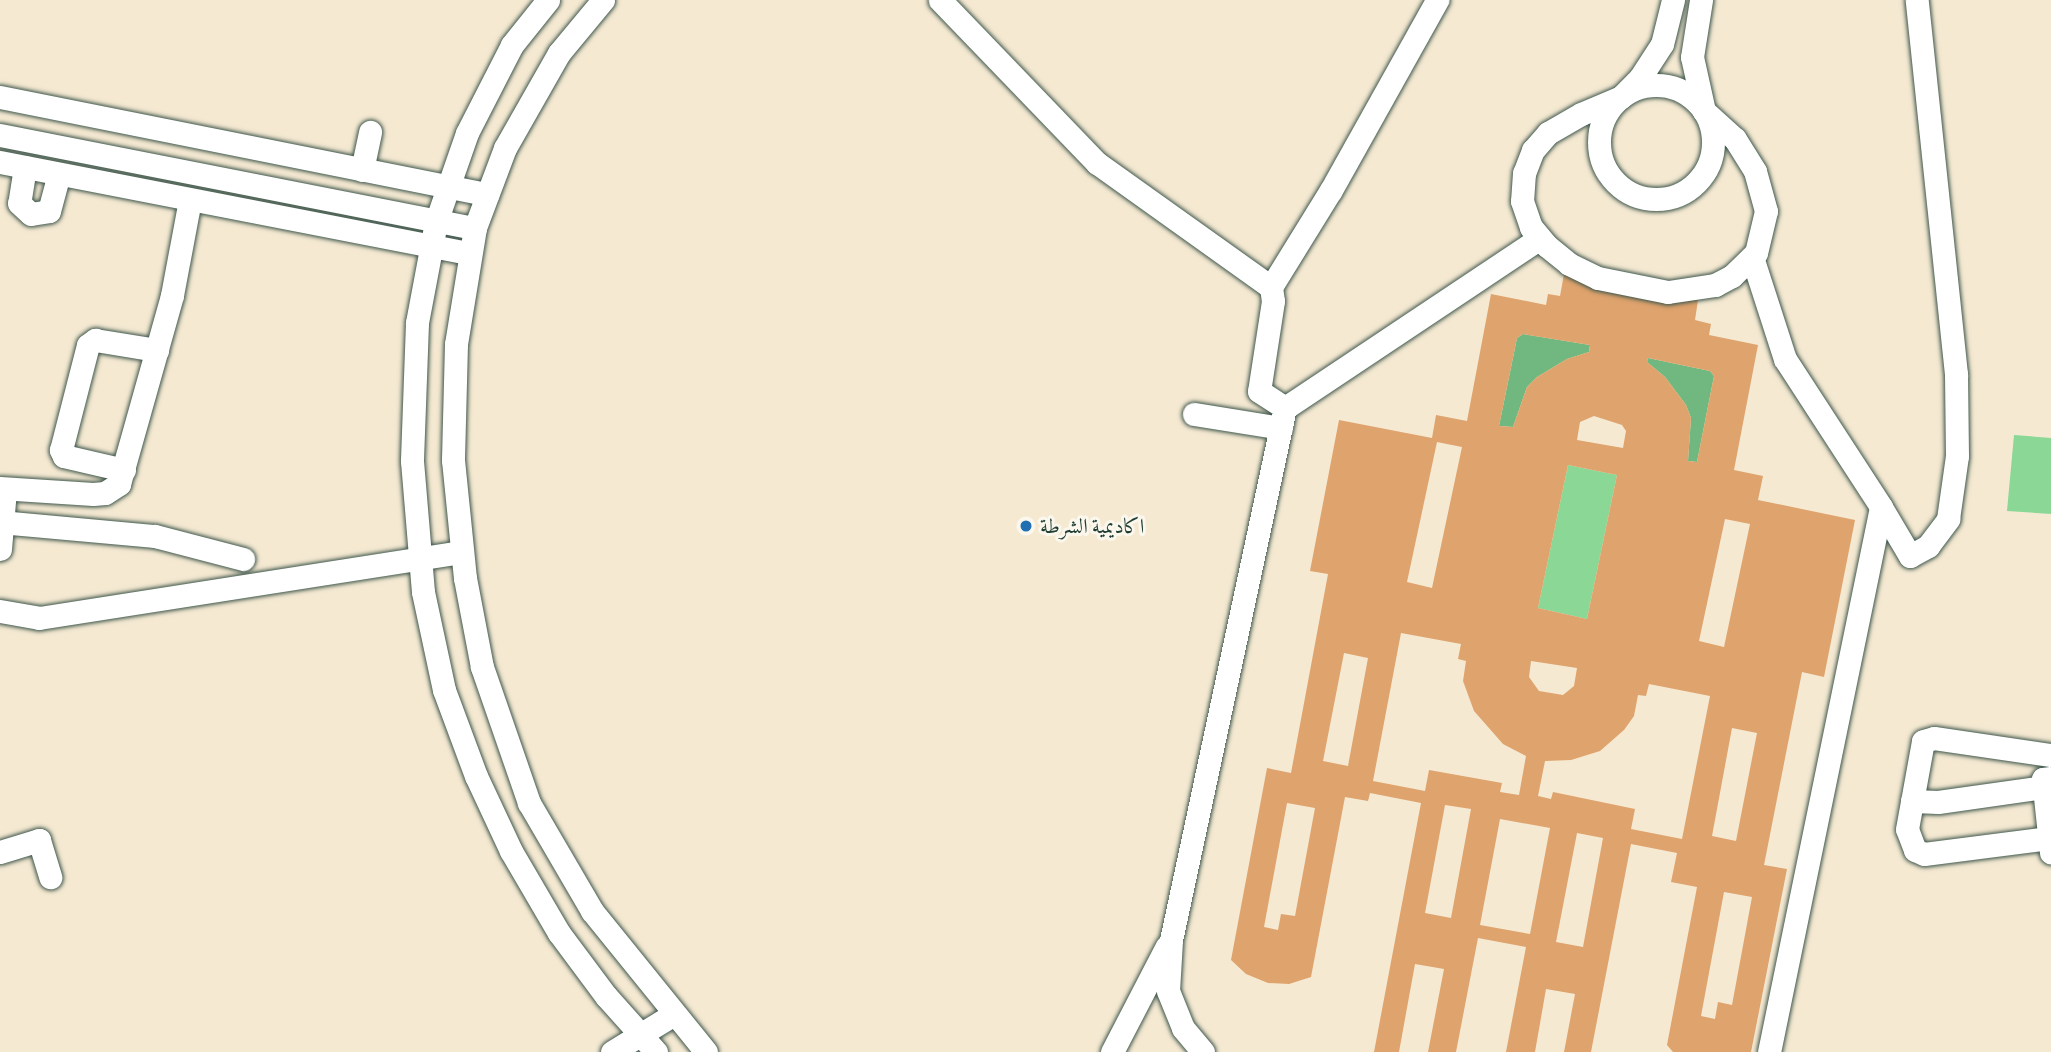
<!DOCTYPE html>
<meta charset="utf-8">
<style>
body{margin:0}
#map{position:relative;width:2051px;height:1052px;overflow:hidden;background:#f5e9d2;font-family:Alegreya,Amiri,serif}
div>[style]{position:absolute}
[style*='--x']{left:calc(var(--x)*1px);top:calc(var(--y)*1px);width:calc(var(--w)*1px);rotate:calc(var(--a)*1deg)}
.green>*{inset:0;background:#8bd896}
.forest>*{inset:0;background:#70b87f}
.building>*{inset:0;background:#dfa36d}
.roads{filter:drop-shadow(0 0 2px #3f574c) drop-shadow(0 0 2px #3f574c)}
.minor>*{height:23px;margin:-11.5px;padding:0 11.5px;transform-origin:11.5px;border-radius:11.5px;background:#fff}
.minor>.ring{margin:-11.5px;padding:0;box-sizing:content-box;background:none;border:23px solid #fff;border-radius:50%}
.dots>*{width:19px;height:19px;translate:-50% -50%;box-sizing:border-box;border:4px solid #fbf7ec;border-radius:50%}
span{translate:-50% -50%;white-space:nowrap;text-align:center;line-height:1.15;-webkit-text-stroke:6px #fbf7ec;paint-order:stroke}
.poi-label{font-size:21px;color:#1f3d34}
.left{translate:0 -50%;text-align:left}
</style>
<div id="map">
<div class="green">
<i style="clip-path:polygon(2014px 435px,2051px 438px,2051px 514px,2007px 511px)"></i>
<i style="clip-path:polygon(1568px 465px,1617px 475px,1587px 619px,1538px 608px)"></i>
</div>
<div class="forest">
<i style="clip-path:polygon(1523px 334px,1590px 345px,1589px 352px,1567px 359px,1537px 377px,1527px 387px,1513px 427px,1499px 426px,1517px 338px)"></i>
<i style="clip-path:polygon(1648px 358px,1710px 371px,1714px 376px,1697px 462px,1688px 461px,1691px 418px,1686px 405px,1665px 377px,1647px 362px)"></i>
</div>
<div class="building">
<i style="clip-path:polygon(evenodd,1564px 274px,1698px 300px,1695px 320px,1711px 324px,1709px 335px,1758px 345px,1734px 470px,1763px 476px,1758px 500px,1855px 520px,1824px 677px,1802px 672px,1764px 865px,1787px 869px,1751px 1052px,1673px 1052px,1667px 1045px,1697px 887px,1671px 882px,1677px 853px,1631px 844px,1591px 1052px,1564px 1052px,1575px 994px,1546px 989px,1535px 1052px,1506px 1052px,1526px 947px,1478px 938px,1456px 1052px,1428px 1052px,1444px 969px,1415px 964px,1399px 1052px,1374px 1052px,1421px 803px,1370px 793px,1368px 801px,1345px 797px,1311px 977px,1289px 984px,1268px 983px,1246px 974px,1231px 960px,1267px 768px,1291px 773px,1328px 574px,1310px 571px,1339px 420px,1432px 438px,1436px 415px,1467px 421px,1491px 294px,1546px 305px,1548px 294px,1560px 296px,1564px 274px,1523px 334px,1590px 345px,1589px 352px,1567px 359px,1537px 377px,1527px 387px,1513px 427px,1499px 426px,1517px 338px,1523px 334px,1564px 274px,1648px 358px,1710px 371px,1714px 376px,1697px 462px,1688px 461px,1691px 418px,1686px 405px,1665px 377px,1647px 362px,1648px 358px,1564px 274px,1594px 416px,1622px 425px,1626px 431px,1623px 448px,1577px 440px,1580px 422px,1594px 416px,1564px 274px,1437px 442px,1462px 447px,1432px 588px,1407px 582px,1437px 442px,1564px 274px,1568px 465px,1617px 475px,1587px 619px,1538px 608px,1568px 465px,1564px 274px,1725px 519px,1750px 524px,1724px 647px,1699px 641px,1725px 519px,1564px 274px,1401px 633px,1461px 644px,1458px 659px,1466px 661px,1463px 681px,1474px 711px,1503px 744px,1526px 756px,1519px 795px,1500px 792px,1502px 783px,1429px 770px,1425px 791px,1373px 781px,1401px 633px,1564px 274px,1344px 653px,1368px 658px,1348px 766px,1323px 761px,1344px 653px,1564px 274px,1531px 661px,1577px 668px,1574px 686px,1563px 695px,1539px 691px,1529px 677px,1531px 661px,1564px 274px,1649px 684px,1710px 696px,1682px 839px,1631px 829px,1635px 809px,1553px 792px,1551px 799px,1538px 796px,1545px 761px,1571px 760px,1600px 751px,1624px 730px,1634px 716px,1638px 695px,1646px 696px,1649px 684px,1564px 274px,1732px 728px,1757px 733px,1736px 841px,1712px 836px,1732px 728px,1564px 274px,1287px 803px,1315px 808px,1295px 916px,1281px 914px,1278px 930px,1264px 927px,1287px 803px,1564px 274px,1445px 805px,1471px 809px,1451px 918px,1425px 913px,1445px 805px,1564px 274px,1500px 819px,1550px 828px,1530px 934px,1480px 925px,1500px 819px,1564px 274px,1577px 833px,1603px 838px,1583px 947px,1556px 942px,1577px 833px,1564px 274px,1724px 892px,1752px 897px,1732px 1005px,1718px 1002px,1715px 1019px,1701px 1016px,1724px 892px)"></i>
</div>
<div class="roads">
<div class="minor">
<i style="--x:548;--y:0;--w:58;--a:128.7"></i>
<i style="--x:512;--y:45;--w:99;--a:117.1"></i>
<i style="--x:467;--y:133;--w:94;--a:109.2"></i>
<i style="--x:436;--y:222;--w:103;--a:100.7"></i>
<i style="--x:417;--y:323;--w:138;--a:92.1"></i>
<i style="--x:412;--y:461;--w:131;--a:85.2"></i>
<i style="--x:423;--y:592;--w:100;--a:77.9"></i>
<i style="--x:444;--y:690;--w:92;--a:69.6"></i>
<i style="--x:476;--y:776;--w:83;--a:65"></i>
<i style="--x:511;--y:851;--w:95;--a:59.7"></i>
<i style="--x:559;--y:933;--w:79;--a:53.3"></i>
<i style="--x:606;--y:996;--w:75;--a:48.2"></i>
<i style="--x:603;--y:0;--w:69;--a:129.7"></i>
<i style="--x:559;--y:53;--w:109;--a:119.6"></i>
<i style="--x:505;--y:148;--w:85;--a:110.6"></i>
<i style="--x:475;--y:228;--w:118;--a:99.3"></i>
<i style="--x:456;--y:344;--w:116;--a:91.5"></i>
<i style="--x:453;--y:460;--w:119;--a:84.2"></i>
<i style="--x:465;--y:578;--w:91;--a:79.2"></i>
<i style="--x:482;--y:667;--w:144;--a:70.9"></i>
<i style="--x:529;--y:803;--w:125;--a:59.7"></i>
<i style="--x:592;--y:911;--w:181;--a:51"></i>
<i style="--x:940;--y:0;--w:226;--a:46.1"></i>
<i style="--x:1097;--y:163;--w:214;--a:35.5"></i>
<i style="--x:1271;--y:287;--w:14;--a:82"></i>
<i style="--x:1273;--y:301;--w:91;--a:98.8"></i>
<i style="--x:1259;--y:391;--w:31;--a:33"></i>
<i style="--x:1673;--y:0;--w:45;--a:104"></i>
<i style="--x:1662;--y:44;--w:40;--a:122.9"></i>
<i style="--x:1640;--y:78;--w:27;--a:135"></i>
<i style="--x:1621;--y:97;--w:43;--a:157"></i>
<i style="--x:1581;--y:114;--w:38;--a:150"></i>
<i style="--x:1548;--y:133;--w:23;--a:131"></i>
<i style="--x:1533;--y:150;--w:25;--a:111"></i>
<i style="--x:1524;--y:173;--w:28;--a:94"></i>
<i style="--x:1522;--y:201;--w:28;--a:71"></i>
<i style="--x:1531;--y:227;--w:25;--a:50"></i>
<i style="--x:1547;--y:246;--w:28;--a:39"></i>
<i style="--x:1569;--y:264;--w:32;--a:26"></i>
<i style="--x:1598;--y:278;--w:71;--a:11.3"></i>
<i style="--x:1668;--y:292;--w:48;--a:-8.5"></i>
<i style="--x:1715;--y:285;--w:19;--a:-28"></i>
<i style="--x:1732;--y:276;--w:33;--a:-44"></i>
<i style="--x:1756;--y:253;--w:43;--a:-76.6"></i>
<i style="--x:1766;--y:211;--w:41;--a:-105.4"></i>
<i style="--x:1755;--y:171;--w:38;--a:-122"></i>
<i style="--x:1735;--y:139;--w:42;--a:-137.9"></i>
<i style="--x:1704;--y:111;--w:55;--a:-102.5"></i>
<i style="--x:1692;--y:57;--w:58;--a:-81"></i>
<i class="ring" style="left:1599px;top:85px;width:91px;height:91px"></i>
<i style="--x:0;--y:97;--w:497;--a:11.3"></i>
<i style="--x:0;--y:135;--w:484;--a:11.1"></i>
<i style="--x:0;--y:162;--w:478;--a:11"></i>
<i style="--x:25;--y:167;--w:36;--a:99"></i>
<i style="--x:19;--y:203;--w:16;--a:43"></i>
<i style="--x:31;--y:214;--w:18;--a:-9"></i>
<i style="--x:49;--y:211;--w:38;--a:-75"></i>
<i style="--x:362;--y:170;--w:39;--a:-78"></i>
<i style="--x:1752;--y:257;--w:107;--a:72.1"></i>
<i style="--x:1785;--y:359;--w:176;--a:57"></i>
<i style="--x:1881;--y:507;--w:556;--a:101.61"></i>
<i style="--x:1271;--y:287;--w:114;--a:-58.3"></i>
<i style="--x:1331;--y:190;--w:218;--a:-60.8"></i>
<i style="--x:1194;--y:414;--w:88;--a:9.1"></i>
<i style="--x:124;--y:470;--w:62;--a:-166.9"></i>
<i style="--x:64;--y:456;--w:7;--a:-117"></i>
<i style="--x:61;--y:450;--w:108;--a:-75.6"></i>
<i style="--x:88;--y:345;--w:9;--a:-36"></i>
<i style="--x:95;--y:340;--w:63;--a:9.2"></i>
<i style="--x:0;--y:488;--w:93;--a:3.7"></i>
<i style="--x:93;--y:494;--w:12;--a:-5"></i>
<i style="--x:105;--y:493;--w:17;--a:-33"></i>
<i style="--x:119;--y:484;--w:196;--a:-74.3"></i>
<i style="--x:172;--y:295;--w:97;--a:-79.3"></i>
<i style="--x:1881;--y:507;--w:57;--a:59.4"></i>
<i style="--x:1910;--y:556;--w:21;--a:-29"></i>
<i style="--x:1928;--y:546;--w:34;--a:-53"></i>
<i style="--x:1948;--y:519;--w:64;--a:-81.9"></i>
<i style="--x:1957;--y:456;--w:82;--a:-90.7"></i>
<i style="--x:1956;--y:374;--w:376;--a:-96"></i>
<i style="--x:0;--y:522;--w:156;--a:5.2"></i>
<i style="--x:155;--y:536;--w:91;--a:14.6"></i>
<i style="--x:0;--y:549;--w:60;--a:-85.2"></i>
<i style="--x:0;--y:611;--w:40;--a:10"></i>
<i style="--x:39;--y:618;--w:428;--a:-8.9"></i>
<i style="--x:2049;--y:778;--w:6;--a:171"></i>
<i style="--x:2043;--y:779;--w:74;--a:83.8"></i>
<i style="--x:1912;--y:801;--w:26;--a:2"></i>
<i style="--x:1938;--y:802;--w:106;--a:-8.1"></i>
<i style="--x:2049;--y:838;--w:126;--a:172.7"></i>
<i style="--x:1924;--y:854;--w:10;--a:-156"></i>
<i style="--x:1915;--y:850;--w:22;--a:-111"></i>
<i style="--x:1907;--y:829;--w:89;--a:-79.7"></i>
<i style="--x:1923;--y:741;--w:11;--a:-15"></i>
<i style="--x:1934;--y:738;--w:118;--a:8.3"></i>
<i style="--x:0;--y:852;--w:41;--a:-17.1"></i>
<i style="--x:39;--y:840;--w:39;--a:73"></i>
<i style="--x:612;--y:1052;--w:73;--a:-31.5"></i>
<i style="--x:1112;--y:1052;--w:119;--a:-62.6"></i>
<i style="--x:1203;--y:1052;--w:31;--a:-130"></i>
<i style="--x:1183;--y:1028;--w:40;--a:-112"></i>
<i style="--x:1168;--y:991;--w:51;--a:-86.6"></i>
<i style="--x:1171;--y:940;--w:544;--a:-77.91"></i>
<i style="--x:1285;--y:408;--w:306;--a:-33.7"></i>
</div>
</div>
<div class="dots">
<i style="left:1026px;top:526px;background:#1f6fb2"></i>
</div>
<div class="poi-label">
<span class="left" style="left:1040px;top:526px">اكاديمية الشرطة</span>
</div>
</div>
